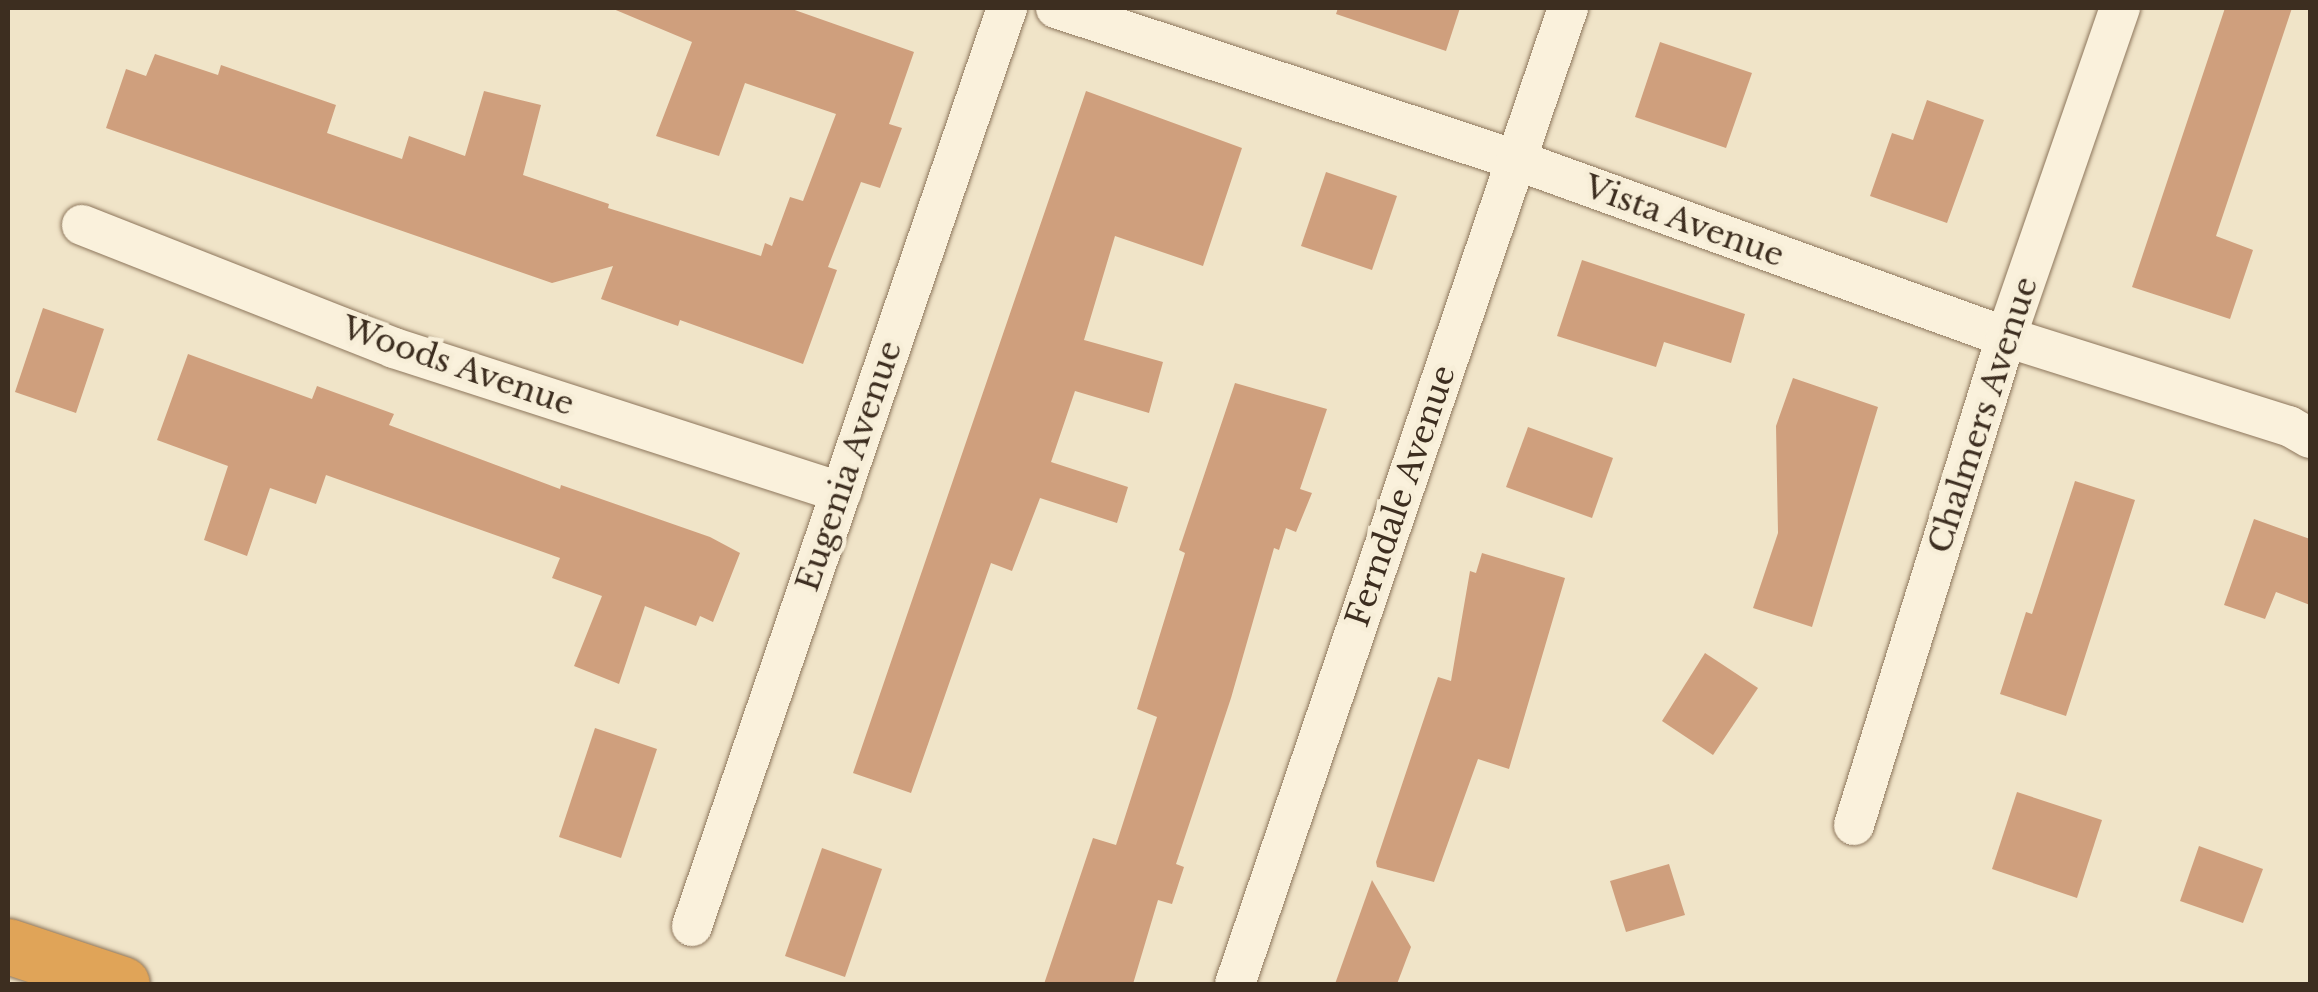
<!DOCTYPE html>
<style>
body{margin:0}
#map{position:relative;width:2318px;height:992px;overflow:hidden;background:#f0e4c8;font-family:"Libre Baskerville",serif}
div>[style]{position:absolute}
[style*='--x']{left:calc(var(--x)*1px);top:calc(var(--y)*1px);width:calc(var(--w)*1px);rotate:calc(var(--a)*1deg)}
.building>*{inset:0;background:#cf9f7d}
.roads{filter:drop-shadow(0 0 2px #8d765c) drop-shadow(0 0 2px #8d765c)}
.minor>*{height:40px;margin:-20px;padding:0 20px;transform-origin:20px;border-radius:20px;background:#faf1dc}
.motorway>*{height:55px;margin:-27.5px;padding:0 27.5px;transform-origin:27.5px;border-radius:27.5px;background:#e0a458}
span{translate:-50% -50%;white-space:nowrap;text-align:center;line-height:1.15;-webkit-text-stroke:9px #f7eed8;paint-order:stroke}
.street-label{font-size:32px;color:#3d2e20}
.frame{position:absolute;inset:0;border:10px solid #3d2e20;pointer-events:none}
</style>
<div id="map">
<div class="building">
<i style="clip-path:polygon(611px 8px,789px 8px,914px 52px,889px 124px,902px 128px,880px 188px,861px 182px,828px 267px,837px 270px,803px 364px,680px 320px,678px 326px,601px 299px,613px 266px,552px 283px,106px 128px,126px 69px,146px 76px,155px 54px,218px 75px,221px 65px,336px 105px,327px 133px,402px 159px,409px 136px,465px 156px,484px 91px,541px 105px,523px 175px,609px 204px,608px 208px,761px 256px,765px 243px,772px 246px,790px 197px,803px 201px,836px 114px,745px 83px,719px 156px,656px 136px,692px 42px)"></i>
<i style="clip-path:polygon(1338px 8px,1460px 8px,1446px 51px,1336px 14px)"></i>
<i style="clip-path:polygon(2225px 8px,2292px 8px,2216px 236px,2253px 250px,2230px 319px,2132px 287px)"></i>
<i style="clip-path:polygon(1660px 42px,1752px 73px,1726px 148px,1635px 117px)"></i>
<i style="clip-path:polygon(1086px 91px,1242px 148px,1203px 266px,1115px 236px,1084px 340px,1163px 362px,1149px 413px,1075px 391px,1051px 462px,1128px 487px,1117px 523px,1040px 498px,1012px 571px,991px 563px,911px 793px,853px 773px)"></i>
<i style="clip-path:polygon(1927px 100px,1984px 120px,1947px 223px,1870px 196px,1892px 133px,1913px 140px)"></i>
<i style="clip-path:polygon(1326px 172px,1397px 196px,1372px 270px,1301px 246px)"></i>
<i style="clip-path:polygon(1582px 260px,1745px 314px,1731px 363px,1664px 342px,1656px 367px,1557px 336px)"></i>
<i style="clip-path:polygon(43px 308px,104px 329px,76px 413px,15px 392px)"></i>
<i style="clip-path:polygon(188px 354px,312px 399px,317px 386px,394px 414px,389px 425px,560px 489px,561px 485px,710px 537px,740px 553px,713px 622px,700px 616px,696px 626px,645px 606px,619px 684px,574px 666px,602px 596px,552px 578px,560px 558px,326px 475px,316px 504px,270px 488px,247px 556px,204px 540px,228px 466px,157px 440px)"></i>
<i style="clip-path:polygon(1793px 378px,1878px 407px,1812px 627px,1753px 608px,1778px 533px,1776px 426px)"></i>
<i style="clip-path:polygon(1235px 383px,1327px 409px,1300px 489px,1312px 493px,1296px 532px,1286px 528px,1279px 550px,1274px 548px,1231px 698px,1176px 864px,1184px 867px,1172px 904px,1158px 900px,1133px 984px,1044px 984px,1093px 838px,1116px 845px,1157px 717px,1137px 709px,1185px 553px,1179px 550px)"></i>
<i style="clip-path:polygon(1528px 427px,1613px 458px,1592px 518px,1506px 487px)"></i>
<i style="clip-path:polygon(2075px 481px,2135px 500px,2066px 716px,2000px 694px,2026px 612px,2032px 614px)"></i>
<i style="clip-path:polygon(2254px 519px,2310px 539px,2310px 605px,2276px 592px,2265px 619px,2224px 605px)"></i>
<i style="clip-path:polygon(1482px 553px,1565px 578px,1509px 769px,1478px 759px,1434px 882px,1377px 867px,1376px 862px,1438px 677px,1451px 681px,1470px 571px,1476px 573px)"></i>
<i style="clip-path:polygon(1705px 653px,1758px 688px,1713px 755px,1662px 721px)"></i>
<i style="clip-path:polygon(595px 728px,657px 749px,621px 858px,559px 837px)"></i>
<i style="clip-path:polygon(2017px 792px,2102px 820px,2077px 898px,1992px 869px)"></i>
<i style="clip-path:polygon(2199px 846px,2263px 869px,2243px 923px,2180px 901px)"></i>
<i style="clip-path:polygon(822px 848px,882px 869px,845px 977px,785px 956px)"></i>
<i style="clip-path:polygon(1669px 864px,1685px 915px,1626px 932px,1610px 881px)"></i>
<i style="clip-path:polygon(1372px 880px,1411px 947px,1397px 984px,1335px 984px)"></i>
</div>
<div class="roads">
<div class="minor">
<i style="--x:1056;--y:8;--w:484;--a:18.3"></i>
<i style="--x:1516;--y:160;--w:521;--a:19.86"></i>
<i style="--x:2006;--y:337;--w:297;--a:17.5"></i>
<i style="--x:2289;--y:426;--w:24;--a:30"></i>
<i style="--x:82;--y:225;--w:335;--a:21.5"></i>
<i style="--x:394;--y:348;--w:470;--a:17.9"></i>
<i style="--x:1854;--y:825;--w:511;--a:-72.7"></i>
<i style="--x:2006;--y:337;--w:348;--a:-70.9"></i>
<i style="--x:692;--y:926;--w:971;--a:-71.06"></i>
<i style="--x:1235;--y:984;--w:1031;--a:-71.16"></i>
</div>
<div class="motorway">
<i style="--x:8;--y:946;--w:120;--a:18.4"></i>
</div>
</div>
<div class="street-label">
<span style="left:1684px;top:221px;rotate:20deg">Vista Avenue</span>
<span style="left:458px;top:366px;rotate:19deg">Woods Avenue</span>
<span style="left:1983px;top:415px;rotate:-72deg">Chalmers Avenue</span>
<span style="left:849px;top:466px;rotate:-71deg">Eugenia Avenue</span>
<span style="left:1401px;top:496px;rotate:-71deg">Ferndale Avenue</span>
</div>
<div class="frame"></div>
</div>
